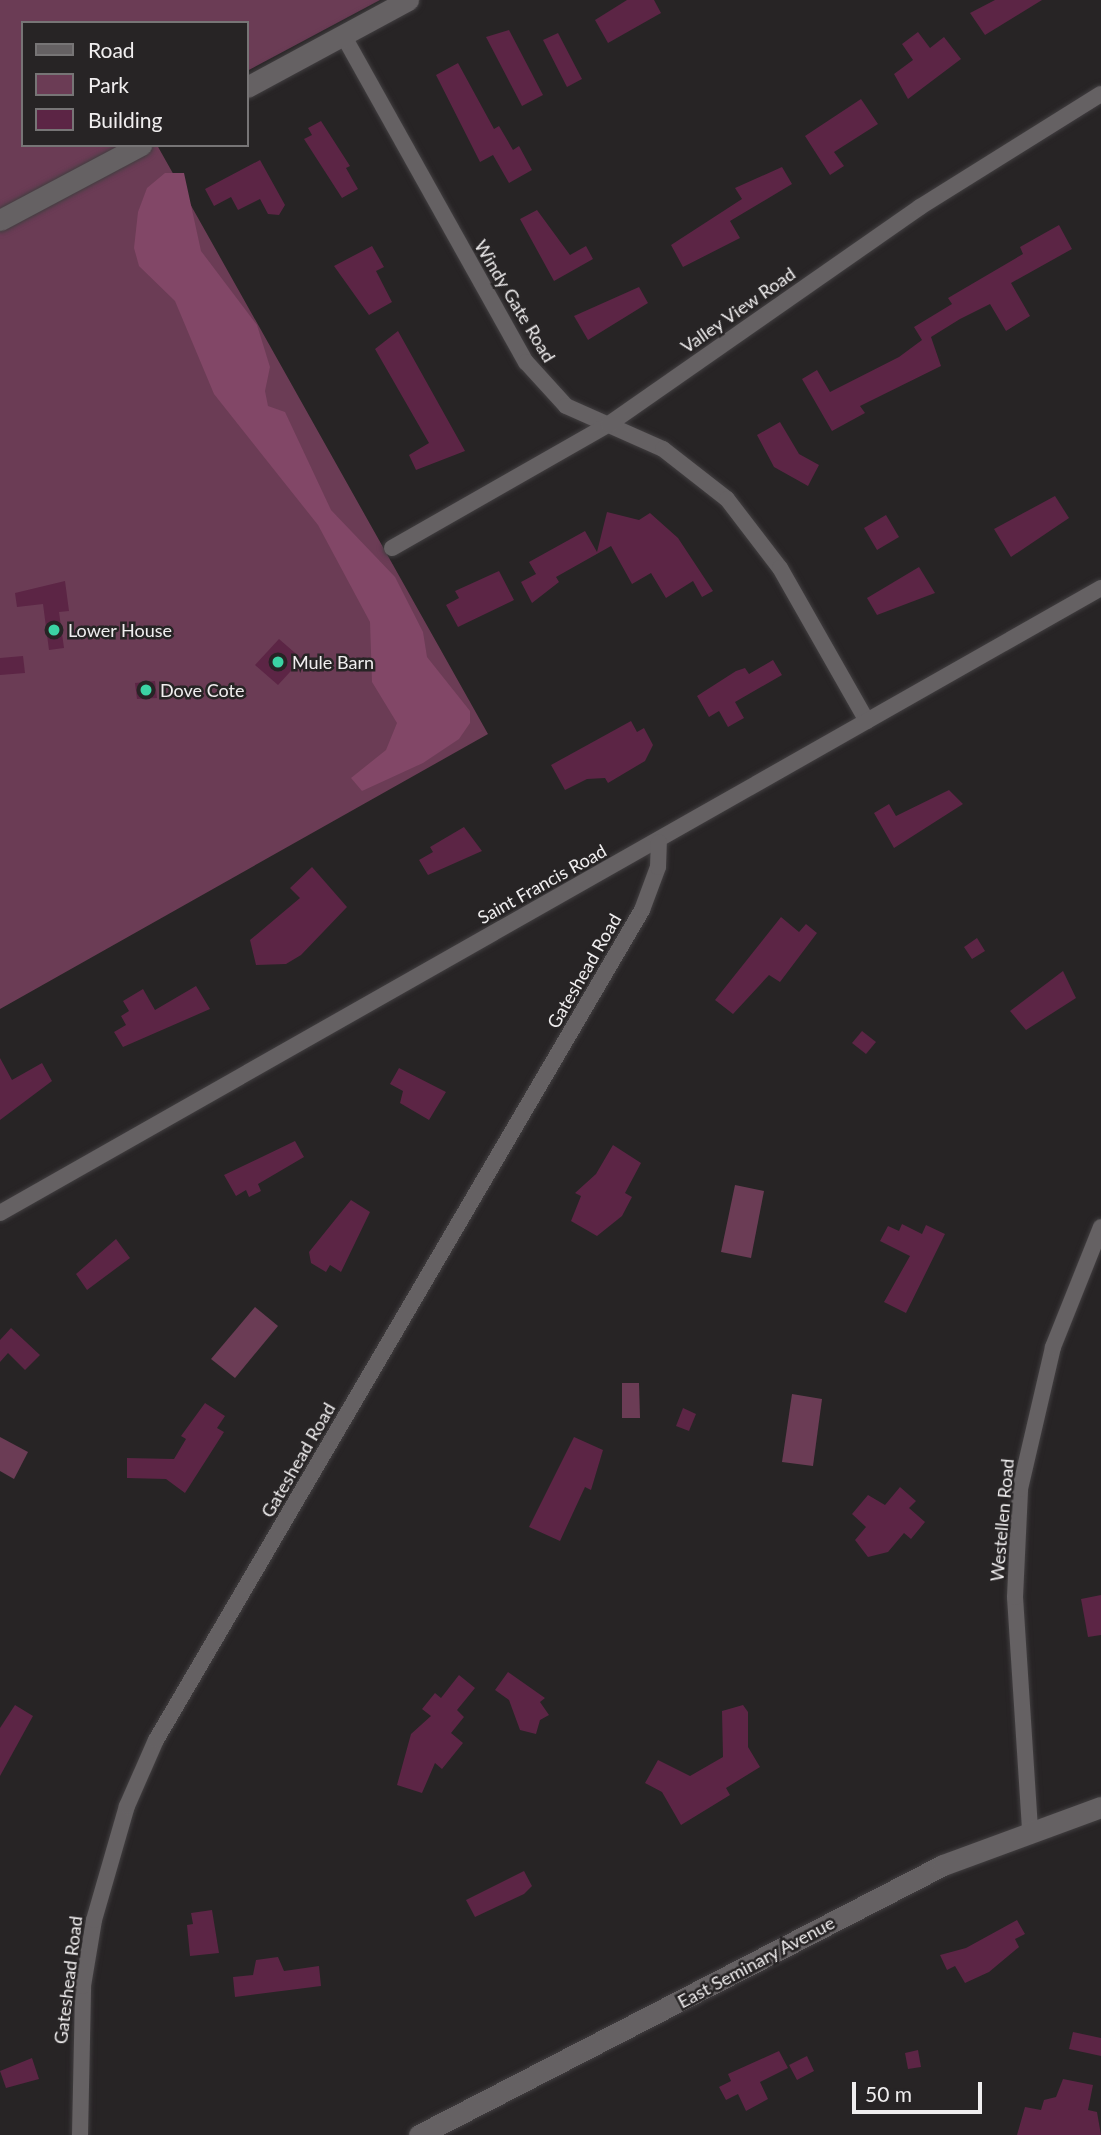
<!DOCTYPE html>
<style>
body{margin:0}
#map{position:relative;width:1101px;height:2135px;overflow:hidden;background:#272425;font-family:Lato,sans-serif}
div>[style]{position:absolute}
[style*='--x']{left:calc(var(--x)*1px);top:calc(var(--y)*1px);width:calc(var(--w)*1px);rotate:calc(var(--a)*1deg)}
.green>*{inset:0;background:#6b3c55}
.forest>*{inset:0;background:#824767}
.building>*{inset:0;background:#5c2545}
.roads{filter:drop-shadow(0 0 2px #413e40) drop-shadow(0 0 2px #413e40)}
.street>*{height:16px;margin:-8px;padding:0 8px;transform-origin:8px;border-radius:8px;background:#656163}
.secondary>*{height:21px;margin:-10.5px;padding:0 10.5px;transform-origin:10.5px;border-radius:10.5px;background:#656163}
.dots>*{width:19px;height:19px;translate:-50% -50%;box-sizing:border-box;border:4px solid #272425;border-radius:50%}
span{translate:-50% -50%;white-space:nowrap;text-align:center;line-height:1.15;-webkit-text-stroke:5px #272425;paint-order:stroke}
.street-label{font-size:18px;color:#f0eeef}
.poi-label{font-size:18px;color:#f0eeef}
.left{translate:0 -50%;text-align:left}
.legend{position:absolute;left:21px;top:21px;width:228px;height:126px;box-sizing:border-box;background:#272425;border:2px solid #777576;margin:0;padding:9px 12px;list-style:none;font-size:21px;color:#f0eeef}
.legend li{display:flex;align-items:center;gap:14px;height:35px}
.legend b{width:35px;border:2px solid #777576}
.scale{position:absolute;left:852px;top:2082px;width:130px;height:32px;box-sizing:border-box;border:4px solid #f0eeef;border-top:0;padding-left:9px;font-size:21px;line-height:24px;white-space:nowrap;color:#f0eeef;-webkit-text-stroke:5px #272425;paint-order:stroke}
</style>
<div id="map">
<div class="green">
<i style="clip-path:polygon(0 0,380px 0,247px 71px,247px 23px,23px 23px,23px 145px,157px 145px,488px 734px,0 1009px)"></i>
<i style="clip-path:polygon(735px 1185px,764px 1191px,751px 1258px,721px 1252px)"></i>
<i style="clip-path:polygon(255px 1307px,278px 1326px,235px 1378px,211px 1359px)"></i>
<i style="clip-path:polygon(622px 1383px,639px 1383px,640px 1418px,622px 1418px)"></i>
<i style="clip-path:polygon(792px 1394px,822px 1399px,813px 1466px,782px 1462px)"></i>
<i style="clip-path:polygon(0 1437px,28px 1452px,14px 1479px,0 1471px)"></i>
</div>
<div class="forest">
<i style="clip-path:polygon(165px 173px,184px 173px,201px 251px,257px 325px,270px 367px,265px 391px,268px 406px,285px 412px,331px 510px,395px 577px,423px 632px,427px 657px,470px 711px,470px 723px,459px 739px,423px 763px,362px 791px,351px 778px,386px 750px,397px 723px,372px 682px,370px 622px,318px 525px,214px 394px,175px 301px,139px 266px,134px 248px,138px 212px,147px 188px)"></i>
</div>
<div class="building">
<i style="clip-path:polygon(627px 0,654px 0,661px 13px,608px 43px,595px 20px)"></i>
<i style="clip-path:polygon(995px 0,1042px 0,985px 35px,970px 13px)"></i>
<i style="clip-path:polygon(509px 30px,543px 95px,522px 106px,486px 37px)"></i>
<i style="clip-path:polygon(918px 32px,930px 48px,944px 37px,961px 59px,908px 99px,894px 74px,913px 60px,902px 44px)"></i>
<i style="clip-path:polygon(558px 33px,582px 79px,567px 87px,543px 40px)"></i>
<i style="clip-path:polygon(458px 63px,494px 129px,499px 126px,513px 150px,519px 146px,532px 170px,509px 183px,493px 155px,480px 162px,436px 75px)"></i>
<i style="clip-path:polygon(861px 99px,878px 124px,834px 152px,844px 166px,830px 175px,805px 136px)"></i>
<i style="clip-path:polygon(321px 121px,350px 166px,346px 168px,358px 189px,342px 198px,304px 139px,312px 135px,308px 128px)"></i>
<i style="clip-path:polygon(260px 160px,285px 205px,279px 215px,268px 214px,260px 199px,238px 210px,231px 197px,214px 206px,205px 189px)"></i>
<i style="clip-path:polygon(782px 167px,792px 184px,730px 221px,740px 238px,683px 267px,671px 245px,742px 199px,735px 188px)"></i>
<i style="clip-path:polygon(537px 210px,570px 255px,586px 246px,593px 259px,554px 281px,520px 219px)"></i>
<i style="clip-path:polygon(1059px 225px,1072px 249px,1011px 283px,1030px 316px,1006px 331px,990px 304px,960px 319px,931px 337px,941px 366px,860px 406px,865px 413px,832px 431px,802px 379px,817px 370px,830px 392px,899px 357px,922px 340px,914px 327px,952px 304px,948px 298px,1023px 254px,1020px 247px)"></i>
<i style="clip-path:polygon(372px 246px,384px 267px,376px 271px,392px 302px,369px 315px,334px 266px)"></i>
<i style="clip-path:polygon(639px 287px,648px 303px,588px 340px,574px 316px)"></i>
<i style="clip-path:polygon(398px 331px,465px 451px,416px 470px,409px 455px,429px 443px,375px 349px)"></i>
<i style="clip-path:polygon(780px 422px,799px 454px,819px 465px,808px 486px,774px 467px,757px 435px)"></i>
<i style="clip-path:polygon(1055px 496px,1069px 518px,1011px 557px,994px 529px)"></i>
<i style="clip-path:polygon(607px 512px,639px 520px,650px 513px,678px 538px,713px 591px,702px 597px,693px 581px,666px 598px,651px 573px,632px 584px,611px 546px,556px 577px,559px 582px,532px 603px,521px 582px,536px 574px,529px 562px,585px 531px,597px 552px)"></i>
<i style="clip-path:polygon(886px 515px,899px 537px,877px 550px,864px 528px)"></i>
<i style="clip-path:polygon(919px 567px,935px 593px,877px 615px,867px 598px)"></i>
<i style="clip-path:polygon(499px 571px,514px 600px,458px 627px,446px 605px,459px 598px,455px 591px)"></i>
<i style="clip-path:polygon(65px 581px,69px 611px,59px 612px,64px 648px,49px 650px,43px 604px,17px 607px,15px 593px)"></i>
<i style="clip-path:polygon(279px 639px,302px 659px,278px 685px,255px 665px)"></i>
<i style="clip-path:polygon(23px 656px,25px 673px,0 675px,0 658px)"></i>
<i style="clip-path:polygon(773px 660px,782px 675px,735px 702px,744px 718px,728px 727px,719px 711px,709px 717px,697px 696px,736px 671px,745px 668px,749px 674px)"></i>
<i style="clip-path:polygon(155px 681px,157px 698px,137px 699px,135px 683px)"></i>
<i style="clip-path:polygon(631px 721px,637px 732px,644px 728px,653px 745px,645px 761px,608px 783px,605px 778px,587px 779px,565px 790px,551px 765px)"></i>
<i style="clip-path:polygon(949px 790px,963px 804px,894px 848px,874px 813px,889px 804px,896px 816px)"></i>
<i style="clip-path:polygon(464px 827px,482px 851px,428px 875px,419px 860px,433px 852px,430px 847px)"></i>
<i style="clip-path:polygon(312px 867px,347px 907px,301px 955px,286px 964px,256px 965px,250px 940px,300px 898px,290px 888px)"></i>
<i style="clip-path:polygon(781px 917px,799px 932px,806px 924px,817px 933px,780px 982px,769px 975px,733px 1014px,715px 1000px)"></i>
<i style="clip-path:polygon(977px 938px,985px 951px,972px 959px,964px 947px)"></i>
<i style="clip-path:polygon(1063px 971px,1076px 998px,1026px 1030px,1010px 1011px)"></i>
<i style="clip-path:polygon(196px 986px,210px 1009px,123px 1047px,114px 1032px,126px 1025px,121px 1016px,129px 1011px,123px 1001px,143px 989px,155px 1010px)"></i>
<i style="clip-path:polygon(862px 1031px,876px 1042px,866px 1054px,852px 1043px)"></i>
<i style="clip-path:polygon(0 1058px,12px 1080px,42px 1063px,52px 1081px,0 1120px)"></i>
<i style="clip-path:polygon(399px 1068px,446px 1092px,429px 1120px,400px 1103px,403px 1091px,390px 1084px)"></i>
<i style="clip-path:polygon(295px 1141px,304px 1157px,258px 1184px,261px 1191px,249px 1197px,246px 1190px,236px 1196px,224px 1175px)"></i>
<i style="clip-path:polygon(613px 1145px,641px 1163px,625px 1193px,632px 1197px,622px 1216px,597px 1236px,571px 1221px,581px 1196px,575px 1193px,596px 1174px)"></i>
<i style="clip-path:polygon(351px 1200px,370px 1212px,341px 1272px,330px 1265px,326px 1272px,311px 1263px,309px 1252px)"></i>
<i style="clip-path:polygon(902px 1224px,922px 1234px,926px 1225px,945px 1234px,906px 1313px,884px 1302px,910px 1256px,880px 1241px,888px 1226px,899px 1231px)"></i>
<i style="clip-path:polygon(116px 1239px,130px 1258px,87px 1290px,76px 1274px)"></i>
<i style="clip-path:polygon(11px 1328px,40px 1355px,25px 1370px,8px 1353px,0 1362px,0 1340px)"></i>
<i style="clip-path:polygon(205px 1403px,225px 1416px,217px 1428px,224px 1432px,185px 1493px,166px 1479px,127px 1478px,127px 1458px,174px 1459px,186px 1439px,181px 1436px)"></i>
<i style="clip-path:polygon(683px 1408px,696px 1414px,689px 1431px,676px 1426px)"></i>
<i style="clip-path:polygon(574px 1437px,603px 1450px,591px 1490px,585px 1487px,560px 1541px,529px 1527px)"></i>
<i style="clip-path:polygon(900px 1487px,916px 1501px,909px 1508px,925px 1522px,911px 1539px,904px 1533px,888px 1552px,868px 1557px,855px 1540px,866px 1527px,852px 1514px,868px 1495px,885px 1505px)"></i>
<i style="clip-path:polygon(1101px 1595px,1101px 1635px,1088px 1637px,1081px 1599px)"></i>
<i style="clip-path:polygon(508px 1672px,545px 1698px,540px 1702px,549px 1715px,540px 1720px,536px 1734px,520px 1730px,509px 1700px,495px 1690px)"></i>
<i style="clip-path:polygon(459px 1675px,475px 1688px,457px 1710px,464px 1717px,451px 1733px,463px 1743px,442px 1769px,435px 1763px,422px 1793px,397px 1785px,411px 1734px,431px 1716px,422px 1709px,435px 1693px,441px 1698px)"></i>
<i style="clip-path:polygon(15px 1705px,33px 1716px,0 1776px,0 1728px)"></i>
<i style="clip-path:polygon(743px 1705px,748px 1712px,748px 1747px,760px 1767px,726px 1788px,730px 1795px,681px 1825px,662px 1792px,645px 1783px,658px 1760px,690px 1776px,723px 1757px,722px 1711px)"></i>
<i style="clip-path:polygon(524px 1871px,532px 1886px,524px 1894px,475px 1917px,466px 1900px)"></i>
<i style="clip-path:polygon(212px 1910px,219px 1953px,190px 1956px,187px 1925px,193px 1924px,191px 1913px)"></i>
<i style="clip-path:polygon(1017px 1920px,1025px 1934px,1015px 1939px,1019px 1947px,989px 1972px,965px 1983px,955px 1966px,947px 1970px,940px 1955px,966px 1948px)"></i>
<i style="clip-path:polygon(278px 1957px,284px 1971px,319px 1966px,321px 1986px,235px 1997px,233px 1977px,253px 1975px,256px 1960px)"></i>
<i style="clip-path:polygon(1073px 2032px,1101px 2038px,1101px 2056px,1069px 2049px)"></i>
<i style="clip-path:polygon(918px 2050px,921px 2067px,908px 2069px,905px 2053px)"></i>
<i style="clip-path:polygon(779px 2051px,788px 2068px,760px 2082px,768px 2099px,746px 2111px,738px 2094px,726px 2100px,719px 2087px,731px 2081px,728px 2074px)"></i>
<i style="clip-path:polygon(807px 2056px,814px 2071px,797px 2080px,789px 2065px)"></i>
<i style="clip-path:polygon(32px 2058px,39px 2079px,6px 2088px,0 2071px)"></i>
<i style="clip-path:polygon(1063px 2079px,1093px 2085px,1088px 2110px,1097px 2112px,1101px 2135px,1017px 2135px,1025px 2107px,1041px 2110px,1044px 2100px,1056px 2097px)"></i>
</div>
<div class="roads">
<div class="street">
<i style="--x:343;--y:35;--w:375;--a:60.8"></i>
<i style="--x:526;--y:362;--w:59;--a:47.7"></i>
<i style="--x:566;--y:406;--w:106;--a:23.9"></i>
<i style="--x:663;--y:449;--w:81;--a:38"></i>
<i style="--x:727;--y:499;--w:87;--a:52.5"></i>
<i style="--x:780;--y:568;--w:176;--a:60.4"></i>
<i style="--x:392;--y:548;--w:250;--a:-29.7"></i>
<i style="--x:609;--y:424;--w:379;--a:-34.9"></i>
<i style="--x:920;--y:207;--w:213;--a:-32"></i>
<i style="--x:0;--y:1213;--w:1266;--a:-29.58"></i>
<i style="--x:1030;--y:1829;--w:232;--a:-93.7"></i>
<i style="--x:1015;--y:1597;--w:108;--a:-87.3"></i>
<i style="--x:1020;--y:1489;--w:146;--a:-76.9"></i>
<i style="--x:1053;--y:1347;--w:129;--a:-68.2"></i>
<i style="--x:80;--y:2135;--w:149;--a:-88.8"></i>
<i style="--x:83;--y:1986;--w:67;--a:-80.5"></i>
<i style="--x:94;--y:1920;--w:119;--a:-73.9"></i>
<i style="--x:127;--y:1806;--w:72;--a:-66.3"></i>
<i style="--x:156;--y:1740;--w:962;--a:-59.65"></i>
<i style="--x:642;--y:910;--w:46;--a:-69.6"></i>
<i style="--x:658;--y:867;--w:25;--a:-88"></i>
</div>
<div class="secondary">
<i style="--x:247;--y:87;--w:183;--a:-28.4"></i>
<i style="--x:0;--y:220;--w:160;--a:-28"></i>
<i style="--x:419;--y:2135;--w:589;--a:-27.26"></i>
<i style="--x:943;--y:1865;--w:168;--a:-20.2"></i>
</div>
</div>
<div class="dots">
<i style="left:54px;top:630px;background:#3bd4a4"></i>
<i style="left:278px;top:662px;background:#3bd4a4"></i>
<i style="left:146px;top:690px;background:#3bd4a4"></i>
</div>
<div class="street-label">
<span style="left:515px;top:301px;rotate:59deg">Windy Gate Road</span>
<span style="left:738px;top:310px;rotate:-35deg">Valley View Road</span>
<span style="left:542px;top:884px;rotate:-29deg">Saint Francis Road</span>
<span style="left:584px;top:971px;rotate:-60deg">Gateshead Road</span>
<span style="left:298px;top:1460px;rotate:-60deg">Gateshead Road</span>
<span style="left:1002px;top:1520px;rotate:-85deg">Westellen Road</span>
<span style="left:756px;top:1962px;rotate:-28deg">East Seminary Avenue</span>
<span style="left:68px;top:1980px;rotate:-83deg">Gateshead Road</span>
</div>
<div class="poi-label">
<span class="left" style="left:68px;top:630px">Lower House</span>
<span class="left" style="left:292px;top:662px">Mule Barn</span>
<span class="left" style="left:160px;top:690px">Dove Cote</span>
</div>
<ul class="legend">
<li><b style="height:9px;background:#656163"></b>Road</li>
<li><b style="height:19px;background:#6b3c55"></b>Park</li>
<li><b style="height:19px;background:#5c2545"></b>Building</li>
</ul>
<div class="scale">50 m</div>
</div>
